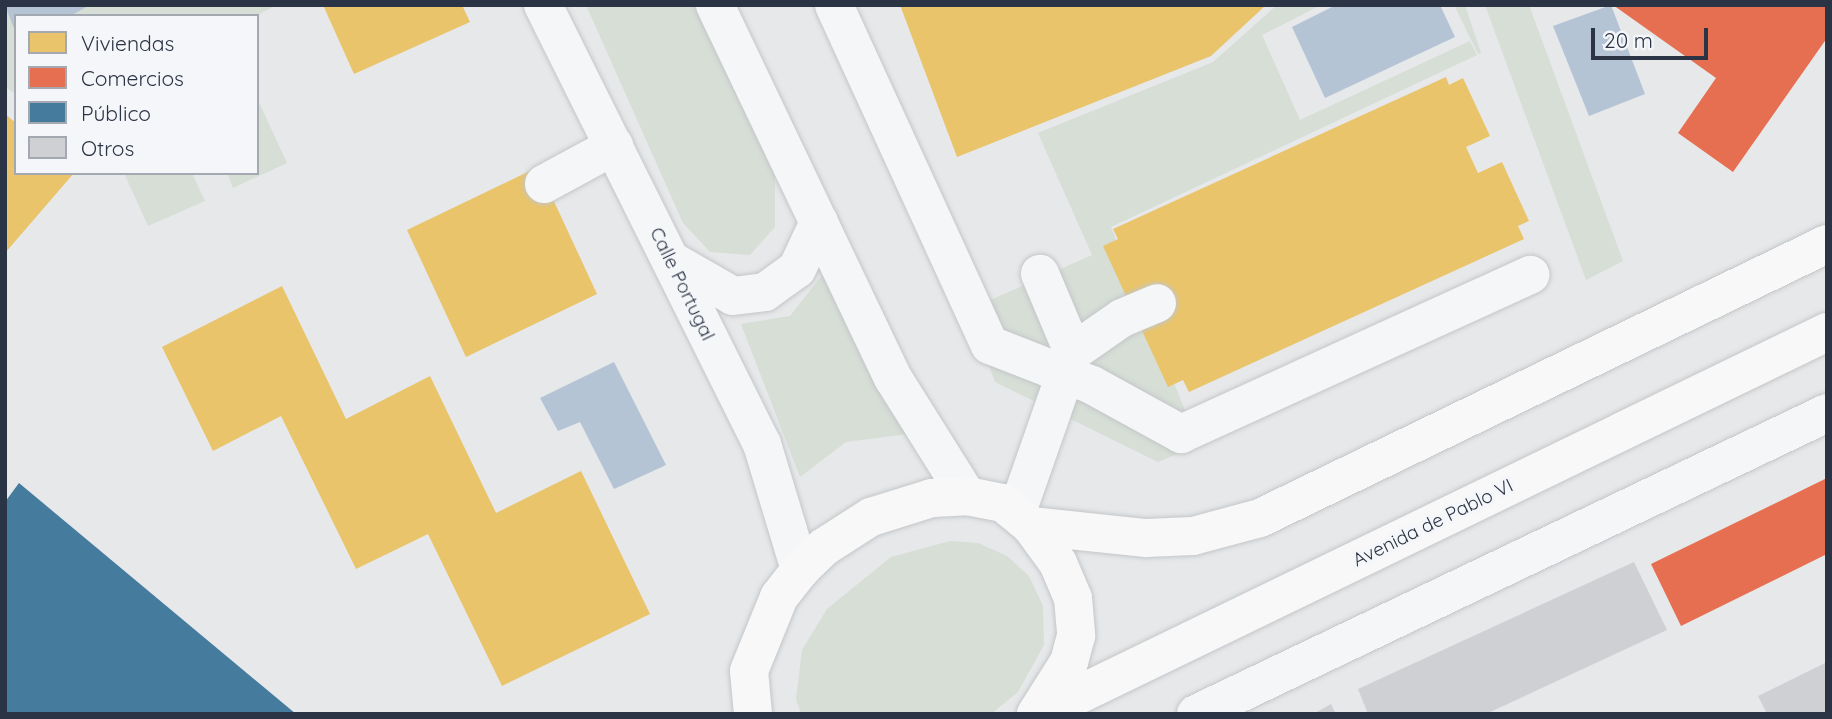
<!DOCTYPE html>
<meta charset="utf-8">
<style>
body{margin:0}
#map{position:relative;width:1832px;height:719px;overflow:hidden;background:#e6e8ea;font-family:Quicksand,sans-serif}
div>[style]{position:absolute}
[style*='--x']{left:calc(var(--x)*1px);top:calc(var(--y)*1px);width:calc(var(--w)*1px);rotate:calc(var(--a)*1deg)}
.green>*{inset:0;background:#d6ded6}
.water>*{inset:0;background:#b4c4d5}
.homes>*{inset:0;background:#e9c46a}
.shops>*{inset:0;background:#e76f51}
.public>*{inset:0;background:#457b9d}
.building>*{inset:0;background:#ced0d3}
.roads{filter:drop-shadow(0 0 2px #c4c6c8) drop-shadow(0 0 2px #c4c6c8)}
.minor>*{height:38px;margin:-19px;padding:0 19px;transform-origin:19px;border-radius:19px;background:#f5f6f7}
.major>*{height:38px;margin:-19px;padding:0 19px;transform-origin:19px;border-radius:19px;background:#f8f8f8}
span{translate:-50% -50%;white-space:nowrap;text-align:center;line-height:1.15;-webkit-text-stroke:7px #f4f6f9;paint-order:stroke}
.street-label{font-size:19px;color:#2b3445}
.frame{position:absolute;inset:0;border:7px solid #2b3445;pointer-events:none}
.legend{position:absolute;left:14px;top:14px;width:245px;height:161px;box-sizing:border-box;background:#f4f6f9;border:2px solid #a4a8b1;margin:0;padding:9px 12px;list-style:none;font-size:21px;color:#2b3445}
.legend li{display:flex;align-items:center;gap:14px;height:35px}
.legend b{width:35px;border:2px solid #a4a8b1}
.scale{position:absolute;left:1591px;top:28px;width:117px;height:32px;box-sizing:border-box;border:4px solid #2b3445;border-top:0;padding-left:9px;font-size:21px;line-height:24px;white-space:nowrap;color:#2b3445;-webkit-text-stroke:5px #f4f6f9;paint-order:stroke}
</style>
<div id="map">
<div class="green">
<i style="clip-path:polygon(5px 5px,276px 5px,256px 16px,16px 16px,16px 94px,5px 87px)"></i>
<i style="clip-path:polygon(586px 5px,694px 5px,775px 176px,775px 227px,750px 255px,710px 252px,683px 223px)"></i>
<i style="clip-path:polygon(1277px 5px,1321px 5px,1262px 35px,1300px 120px,1470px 41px,1477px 55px,1111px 227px,1199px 445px,1158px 462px,995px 382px,968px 310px,1092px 255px,1038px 133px,1213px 62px)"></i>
<i style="clip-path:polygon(1454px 5px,1465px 5px,1481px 53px,1478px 54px)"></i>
<i style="clip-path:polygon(1485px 5px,1529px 5px,1623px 261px,1586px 280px)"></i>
<i style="clip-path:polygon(257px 98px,287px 163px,233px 188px,227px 173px,257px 173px)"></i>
<i style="clip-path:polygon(124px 173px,192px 173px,205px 201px,148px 226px)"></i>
<i style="clip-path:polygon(827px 269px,908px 434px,846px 442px,800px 477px,741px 324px,790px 316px)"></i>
<i style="clip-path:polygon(950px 541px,978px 543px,1007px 556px,1029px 576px,1043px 606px,1044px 645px,1018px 692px,991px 714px,801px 714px,796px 699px,802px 650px,827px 609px,891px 557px)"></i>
</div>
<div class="water">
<i style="clip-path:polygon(5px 5px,90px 5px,70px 16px,16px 16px,16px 34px)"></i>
<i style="clip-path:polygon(1336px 5px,1440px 5px,1455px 37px,1325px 98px,1292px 27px)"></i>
<i style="clip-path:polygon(1611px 5px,1645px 94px,1589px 116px,1553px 26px)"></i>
<i style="clip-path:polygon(614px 362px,666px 465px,614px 489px,580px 422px,558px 431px,540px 398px)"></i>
</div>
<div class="homes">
<i style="clip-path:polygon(323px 5px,462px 5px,470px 22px,354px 74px)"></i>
<i style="clip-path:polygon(900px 5px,1266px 5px,1211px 56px,957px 157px)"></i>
<i style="clip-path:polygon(1446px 77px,1449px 85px,1463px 78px,1490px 136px,1466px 147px,1478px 173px,1502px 162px,1529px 221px,1518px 226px,1524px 239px,1189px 392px,1183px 380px,1168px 387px,1103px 246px,1118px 239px,1113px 229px)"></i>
<i style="clip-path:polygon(5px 114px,16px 123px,16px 173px,74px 173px,5px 253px)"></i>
<i style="clip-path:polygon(538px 167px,597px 294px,466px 357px,407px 230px)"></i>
<i style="clip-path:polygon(282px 286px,346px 419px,430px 376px,496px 513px,581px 471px,650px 614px,502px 686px,428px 534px,356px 569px,281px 416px,213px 451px,162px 347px)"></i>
</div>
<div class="shops">
<i style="clip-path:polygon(1613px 5px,1827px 5px,1827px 38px,1733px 172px,1678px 133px,1716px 78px)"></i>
<i style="clip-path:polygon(1827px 478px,1827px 554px,1681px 626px,1651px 564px)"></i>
</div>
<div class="public">
<i style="clip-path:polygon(19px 483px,296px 714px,5px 714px,5px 502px)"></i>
</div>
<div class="building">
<i style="clip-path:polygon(1634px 562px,1667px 630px,1486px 714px,1368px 714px,1358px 689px)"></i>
<i style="clip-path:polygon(1827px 662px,1827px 714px,1767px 714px,1758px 696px)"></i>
<i style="clip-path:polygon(1331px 704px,1336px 714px,1313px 714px)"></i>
</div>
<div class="roads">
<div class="minor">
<i style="--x:543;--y:5;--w:491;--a:63.5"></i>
<i style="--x:762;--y:444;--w:132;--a:73.2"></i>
<i style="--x:715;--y:5;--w:413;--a:64.5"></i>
<i style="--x:893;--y:378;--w:139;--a:57.9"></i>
<i style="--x:834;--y:5;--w:374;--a:65.4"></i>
<i style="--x:990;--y:345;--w:110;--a:21.4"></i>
<i style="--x:1092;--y:385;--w:102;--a:28.8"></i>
<i style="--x:1181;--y:434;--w:384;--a:-24.5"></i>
<i style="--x:544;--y:184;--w:80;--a:-28.5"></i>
<i style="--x:672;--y:261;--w:70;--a:29.8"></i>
<i style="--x:733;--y:296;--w:32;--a:-7"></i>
<i style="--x:765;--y:292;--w:39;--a:-36"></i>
<i style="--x:797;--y:269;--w:52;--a:-64.9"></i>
<i style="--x:1073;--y:352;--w:60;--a:-34.8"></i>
<i style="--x:1122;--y:318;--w:38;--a:-23"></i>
<i style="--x:1017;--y:512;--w:170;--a:-70.7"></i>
<i style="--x:1073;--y:352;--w:85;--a:-112.9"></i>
<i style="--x:1196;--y:714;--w:699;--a:-25.5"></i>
</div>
<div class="major">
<i style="--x:1031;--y:526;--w:116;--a:6"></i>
<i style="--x:1146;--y:538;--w:47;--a:-2.4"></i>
<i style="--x:1193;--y:536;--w:69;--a:-15"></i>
<i style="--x:1260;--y:518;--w:630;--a:-25.79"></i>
<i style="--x:753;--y:714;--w:43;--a:-95.3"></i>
<i style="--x:749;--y:671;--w:80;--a:-67.9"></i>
<i style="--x:779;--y:597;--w:34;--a:-52"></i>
<i style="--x:800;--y:570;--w:33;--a:-44"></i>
<i style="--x:824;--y:547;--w:56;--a:-32.6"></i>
<i style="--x:871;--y:517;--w:64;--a:-17.3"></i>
<i style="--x:932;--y:498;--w:35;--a:-3"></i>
<i style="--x:967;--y:496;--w:37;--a:11"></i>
<i style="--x:1003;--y:503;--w:36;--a:39"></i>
<i style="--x:1031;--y:526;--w:46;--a:53.9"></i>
<i style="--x:1058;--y:563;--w:38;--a:67"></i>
<i style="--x:1073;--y:598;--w:38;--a:85"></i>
<i style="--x:1076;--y:636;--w:27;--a:105"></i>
<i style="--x:1069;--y:662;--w:62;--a:122.4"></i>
<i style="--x:1039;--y:714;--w:876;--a:-25.86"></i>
</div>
</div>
<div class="street-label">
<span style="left:682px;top:284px;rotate:64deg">Calle Portugal</span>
<span style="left:1433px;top:523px;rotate:-26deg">Avenida de Pablo VI</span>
</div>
<div class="frame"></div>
<ul class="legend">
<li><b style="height:19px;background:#e9c46a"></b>Viviendas</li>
<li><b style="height:19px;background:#e76f51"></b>Comercios</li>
<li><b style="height:19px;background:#457b9d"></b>Público</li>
<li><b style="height:19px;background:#ced0d3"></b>Otros</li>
</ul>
<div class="scale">20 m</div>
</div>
